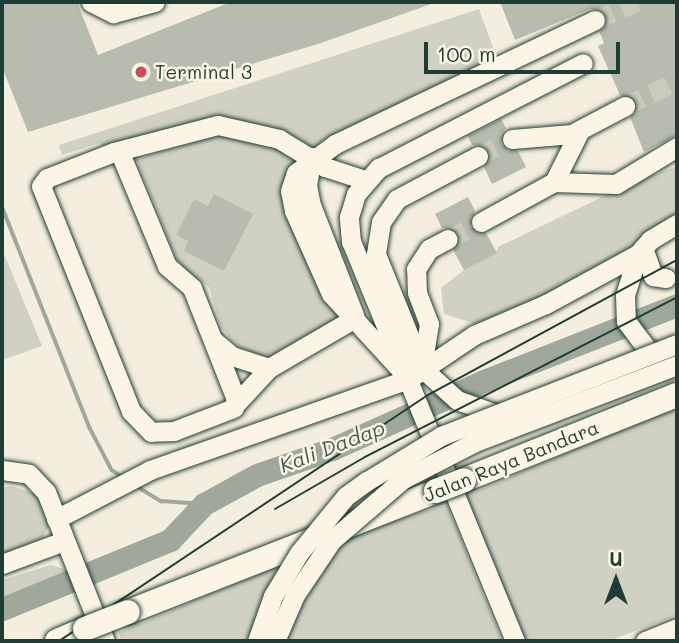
<!DOCTYPE html>
<style>
body{margin:0}
#map{position:relative;width:679px;height:643px;overflow:hidden;background:#f3eede;font-family:Mali,sans-serif}
div>[style]{position:absolute}
[style*='--x']{left:calc(var(--x)*1px);top:calc(var(--y)*1px);width:calc(var(--w)*1px);rotate:calc(var(--a)*1deg)}
.green>*{inset:0;background:#d0d1c2}
.stream>*{height:3.5px;margin:-1.75px;padding:0 1.75px;transform-origin:1.75px;border-radius:1.75px;background:#a0a89b}
.river>*{height:23px;margin:-11.5px;padding:0 11.5px;transform-origin:11.5px;border-radius:11.5px;background:#a0a89b}
.building>*{inset:0;background:#b8bcae}
.minor-tunnel>*{height:19px;margin-top:-9.5px;transform-origin:0;background:repeating-linear-gradient(90deg,#c9cbbc 0 19px,transparent 0 29px)}
.roads{filter:drop-shadow(0 0 2px #1f3d34) drop-shadow(0 0 2px #1f3d34)}
.minor>*{height:19px;margin:-9.5px;padding:0 9.5px;transform-origin:9.5px;border-radius:9.5px;background:#fcf5e5}
.major>*{height:24px;margin:-12px;padding:0 12px;transform-origin:12px;border-radius:12px;background:#fcf5e5}
.tram>*{height:2px;margin:-1px;padding:0 1px;transform-origin:1px;border-radius:1px;background:#1f3d34}
.bridges{filter:drop-shadow(0 0 2px #1f3d34) drop-shadow(0 0 2px #1f3d34)}
.minor-bridge>*{height:19px;margin:-9.5px;padding:0 9.5px;transform-origin:9.5px;border-radius:9.5px;background:#fcf5e5}
.major-bridge>*{height:24px;margin:-12px;padding:0 12px;transform-origin:12px;border-radius:12px;background:#fcf5e5}
.dots>*{width:19px;height:19px;translate:-50% -50%;box-sizing:border-box;border:4px solid #fcf5e5;border-radius:50%}
span{translate:-50% -50%;white-space:nowrap;text-align:center;line-height:1.15;-webkit-text-stroke:5px #fcf5e5;paint-order:stroke}
.poi-label{font-size:19px;color:#1f3d34}
.left{translate:0 -50%;text-align:left}
.street-label{font-size:19px;color:#1f3d34}
.water-label{font-size:21px;color:#465d53;font-style:italic}
.frame{position:absolute;inset:0;border:4px solid #1f3d34;pointer-events:none}
.north{position:absolute;left:581px;top:545px;width:70px;height:70px;-webkit-text-stroke:5px #fcf5e5;paint-order:stroke;rotate:0deg;font-size:19px;font-weight:700;line-height:28px;text-align:center;color:#1f3d34}
.north::after{content:'';display:block;margin:auto;width:24px;height:32px;background:#1f3d34;clip-path:polygon(50% 0,100% 100%,50% 72%,0 100%)}
.scale{position:absolute;left:424px;top:42px;width:196px;height:32px;box-sizing:border-box;border:4px solid #1f3d34;border-top:0;padding-left:9px;font-size:21px;line-height:24px;white-space:nowrap;color:#1f3d34;-webkit-text-stroke:5px #fcf5e5;paint-order:stroke}
</style>
<div id="map">
<div class="green">
<i style="clip-path:polygon(479px 9px,497px 59px,317px 150px,293px 137px,241px 123px,104px 152px,100px 143px,62px 155px,59px 145px)"></i>
<i style="clip-path:polygon(227px 133px,271px 143px,301px 157px,338px 315px,334px 323px,274px 360px,247px 353px,230px 339px,220px 325px,209px 287px,179px 265px,136px 159px)"></i>
<i style="clip-path:polygon(677px 166px,677px 221px,527px 307px,479px 325px,444px 314px,441px 288px,464px 270px,496px 253px,498px 247px,627px 185px)"></i>
<i style="clip-path:polygon(2px 249px,42px 346px,2px 360px,2px 248px)"></i>
<i style="clip-path:polygon(677px 405px,677px 615px,609px 641px,524px 641px,513px 632px,462px 498px)"></i>
<i style="clip-path:polygon(12px 486px,36px 494px,50px 524px,41px 541px,2px 559px,2px 487px)"></i>
<i style="clip-path:polygon(447px 505px,502px 641px,122px 641px,118px 633px,370px 527px)"></i>
<i style="clip-path:polygon(51px 565px,73px 572px,2px 599px,2px 580px)"></i>
</div>
<div class="stream">
<i style="--x:2;--y:206;--w:239;--a:68.4"></i>
<i style="--x:90;--y:428;--w:47;--a:62.4"></i>
<i style="--x:112;--y:470;--w:12;--a:35"></i>
<i style="--x:135;--y:485;--w:31;--a:32"></i>
<i style="--x:161;--y:501;--w:43;--a:4"></i>
</div>
<div class="river">
<i style="--x:2;--y:609;--w:182;--a:-22.3"></i>
<i style="--x:170;--y:540;--w:50;--a:-46.6"></i>
<i style="--x:204;--y:504;--w:60;--a:-28.7"></i>
<i style="--x:257;--y:475;--w:79;--a:-19.1"></i>
<i style="--x:332;--y:449;--w:167;--a:-24.1"></i>
<i style="--x:484;--y:381;--w:207;--a:-21.5"></i>
</div>
<div class="building">
<i style="clip-path:polygon(2px 2px,77px 2px,98px 55px,231px 2px,434px 3px,321px 43px,28px 132px,2px 67px)"></i>
<i style="clip-path:polygon(500px 2px,677px 2px,677px 135px,644px 152px,630px 117px,636px 112px,636px 101px,620px 95px,598px 46px,604px 43px,599px 31px,607px 22px,602px 10px,590px 9px,515px 40px)"></i>
<i style="clip-path:polygon(501px 119px,506px 128px,501px 134px,502px 145px,518px 151px,526px 167px,492px 184px,484px 167px,489px 151px,484px 145px,472px 145px,468px 136px)"></i>
<i style="clip-path:polygon(214px 194px,253px 214px,224px 271px,184px 251px,188px 241px,176px 235px,194px 199px,208px 206px)"></i>
<i style="clip-path:polygon(468px 197px,475px 211px,470px 227px,486px 233px,497px 253px,464px 270px,453px 250px,459px 234px,454px 228px,442px 228px,435px 214px)"></i>
</div>
<div class="minor-tunnel">
<i style="--x:595;--y:20;--w:46;--a:-23.2"></i>
<i style="--x:625;--y:106;--w:58;--a:-25.7"></i>
<i style="--x:478;--y:156;--w:38;--a:-27"></i>
<i style="--x:448;--y:239;--w:37;--a:-27"></i>
</div>
<div class="roads">
<div class="minor">
<i style="--x:91;--y:2;--w:25;--a:27"></i>
<i style="--x:113;--y:13;--w:43;--a:-14.7"></i>
<i style="--x:512;--y:139;--w:60;--a:-4.8"></i>
<i style="--x:572;--y:134;--w:60;--a:-27.8"></i>
<i style="--x:120;--y:153;--w:122;--a:67.4"></i>
<i style="--x:167;--y:266;--w:33;--a:41"></i>
<i style="--x:192;--y:288;--w:119;--a:68.4"></i>
<i style="--x:236;--y:399;--w:9;--a:103"></i>
<i style="--x:478;--y:156;--w:92;--a:152"></i>
<i style="--x:397;--y:199;--w:28;--a:125"></i>
<i style="--x:381;--y:222;--w:32;--a:99"></i>
<i style="--x:376;--y:254;--w:123;--a:68"></i>
<i style="--x:422;--y:368;--w:47;--a:42.4"></i>
<i style="--x:457;--y:400;--w:48;--a:19.6"></i>
<i style="--x:312;--y:157;--w:28;--a:100"></i>
<i style="--x:307;--y:185;--w:20;--a:79"></i>
<i style="--x:311;--y:205;--w:118;--a:68.6"></i>
<i style="--x:554;--y:182;--w:62;--a:1.8"></i>
<i style="--x:616;--y:184;--w:71;--a:-31.2"></i>
<i style="--x:481;--y:222;--w:83;--a:-28.7"></i>
<i style="--x:554;--y:182;--w:58;--a:-63.4"></i>
<i style="--x:643;--y:248;--w:30;--a:70"></i>
<i style="--x:653;--y:276;--w:13;--a:9"></i>
<i style="--x:638;--y:254;--w:43;--a:107.6"></i>
<i style="--x:625;--y:295;--w:26;--a:88"></i>
<i style="--x:626;--y:321;--w:35;--a:53"></i>
<i style="--x:647;--y:349;--w:21;--a:25"></i>
<i style="--x:355;--y:318;--w:99;--a:149.8"></i>
<i style="--x:269;--y:368;--w:56;--a:132.8"></i>
<i style="--x:231;--y:409;--w:61;--a:158.9"></i>
<i style="--x:174;--y:431;--w:23;--a:178"></i>
<i style="--x:151;--y:432;--w:29;--a:-134"></i>
<i style="--x:131;--y:411;--w:242;--a:-111.8"></i>
<i style="--x:41;--y:186;--w:10;--a:-53"></i>
<i style="--x:47;--y:178;--w:72;--a:-21.2"></i>
<i style="--x:114;--y:152;--w:107;--a:-14.6"></i>
<i style="--x:218;--y:125;--w:63;--a:12.9"></i>
<i style="--x:279;--y:139;--w:54;--a:31.3"></i>
<i style="--x:325;--y:167;--w:42;--a:18"></i>
<i style="--x:214;--y:341;--w:23;--a:40"></i>
<i style="--x:232;--y:356;--w:39;--a:18"></i>
<i style="--x:422;--y:367;--w:44;--a:-80.8"></i>
<i style="--x:429;--y:324;--w:33;--a:-111"></i>
<i style="--x:417;--y:293;--w:24;--a:-92"></i>
<i style="--x:416;--y:269;--w:24;--a:-57"></i>
<i style="--x:429;--y:249;--w:21;--a:-28"></i>
<i style="--x:401;--y:370;--w:103;--a:-132.6"></i>
<i style="--x:331;--y:294;--w:91;--a:-114"></i>
<i style="--x:294;--y:211;--w:20;--a:-101"></i>
<i style="--x:290;--y:191;--w:19;--a:-72"></i>
<i style="--x:296;--y:173;--w:49;--a:-36.6"></i>
<i style="--x:335;--y:144;--w:288;--a:-25.5"></i>
<i style="--x:2;--y:470;--w:27;--a:8"></i>
<i style="--x:29;--y:474;--w:25;--a:47"></i>
<i style="--x:46;--y:492;--w:160;--a:68.4"></i>
<i style="--x:56;--y:519;--w:106;--a:-27.5"></i>
<i style="--x:150;--y:470;--w:275;--a:-19.4"></i>
<i style="--x:409;--y:379;--w:78;--a:-34.1"></i>
<i style="--x:474;--y:335;--w:78;--a:-23.3"></i>
<i style="--x:546;--y:304;--w:105;--a:-28.5"></i>
<i style="--x:638;--y:254;--w:18;--a:-49"></i>
<i style="--x:650;--y:240;--w:31;--a:-31"></i>
<i style="--x:2;--y:564;--w:66;--a:-20.4"></i>
<i style="--x:515;--y:641;--w:431;--a:-112.3"></i>
<i style="--x:351;--y:242;--w:25;--a:-95"></i>
<i style="--x:349;--y:217;--w:24;--a:-73"></i>
<i style="--x:356;--y:194;--w:35;--a:-49"></i>
<i style="--x:379;--y:168;--w:229;--a:-27.2"></i>
<i style="--x:645;--y:641;--w:35;--a:-22"></i>
</div>
<div class="major">
<i style="--x:464;--y:480;--w:229;--a:-21.8"></i>
<i style="--x:128;--y:612;--w:331;--a:-21.4"></i>
<i style="--x:57;--y:641;--w:30;--a:-23"></i>
</div>
</div>
<div class="tram">
<i style="--x:275;--y:509;--w:104;--a:-30"></i>
<i style="--x:365;--y:457;--w:351;--a:-27.1"></i>
<i style="--x:59;--y:641;--w:446;--a:-33.7"></i>
<i style="--x:430;--y:394;--w:281;--a:-28.5"></i>
</div>
<div class="bridges">
<div class="minor-bridge">
<i style="--x:257;--y:641;--w:48;--a:-70.4"></i>
<i style="--x:273;--y:596;--w:50;--a:-58.8"></i>
<i style="--x:299;--y:553;--w:74;--a:-50.5"></i>
<i style="--x:346;--y:496;--w:26;--a:-36"></i>
<i style="--x:367;--y:481;--w:87;--a:-31.3"></i>
<i style="--x:441;--y:436;--w:253;--a:-21.3"></i>
<i style="--x:275;--y:641;--w:50;--a:-66.5"></i>
<i style="--x:295;--y:595;--w:66;--a:-56.1"></i>
<i style="--x:332;--y:540;--w:94;--a:-40.7"></i>
<i style="--x:403;--y:479;--w:81;--a:-27.2"></i>
<i style="--x:475;--y:442;--w:216;--a:-20.9"></i>
</div>
<div class="major-bridge">
<i style="--x:436;--y:491;--w:30;--a:-21"></i>
<i style="--x:85;--y:629;--w:46;--a:-21.6"></i>
</div>
</div>
<div class="dots">
<i style="left:141px;top:72px;background:#d1495b"></i>
</div>
<div class="poi-label">
<span class="left" style="left:155px;top:72px">Terminal 3</span>
</div>
<div class="street-label">
<span style="left:511px;top:461px;rotate:-22deg">Jalan Raya Bandara</span>
</div>
<div class="water-label">
<span style="left:332px;top:446px;rotate:-21deg">Kali Dadap</span>
</div>
<div class="frame"></div>
<div class="north">U</div>
<div class="scale">100 m</div>
</div>
